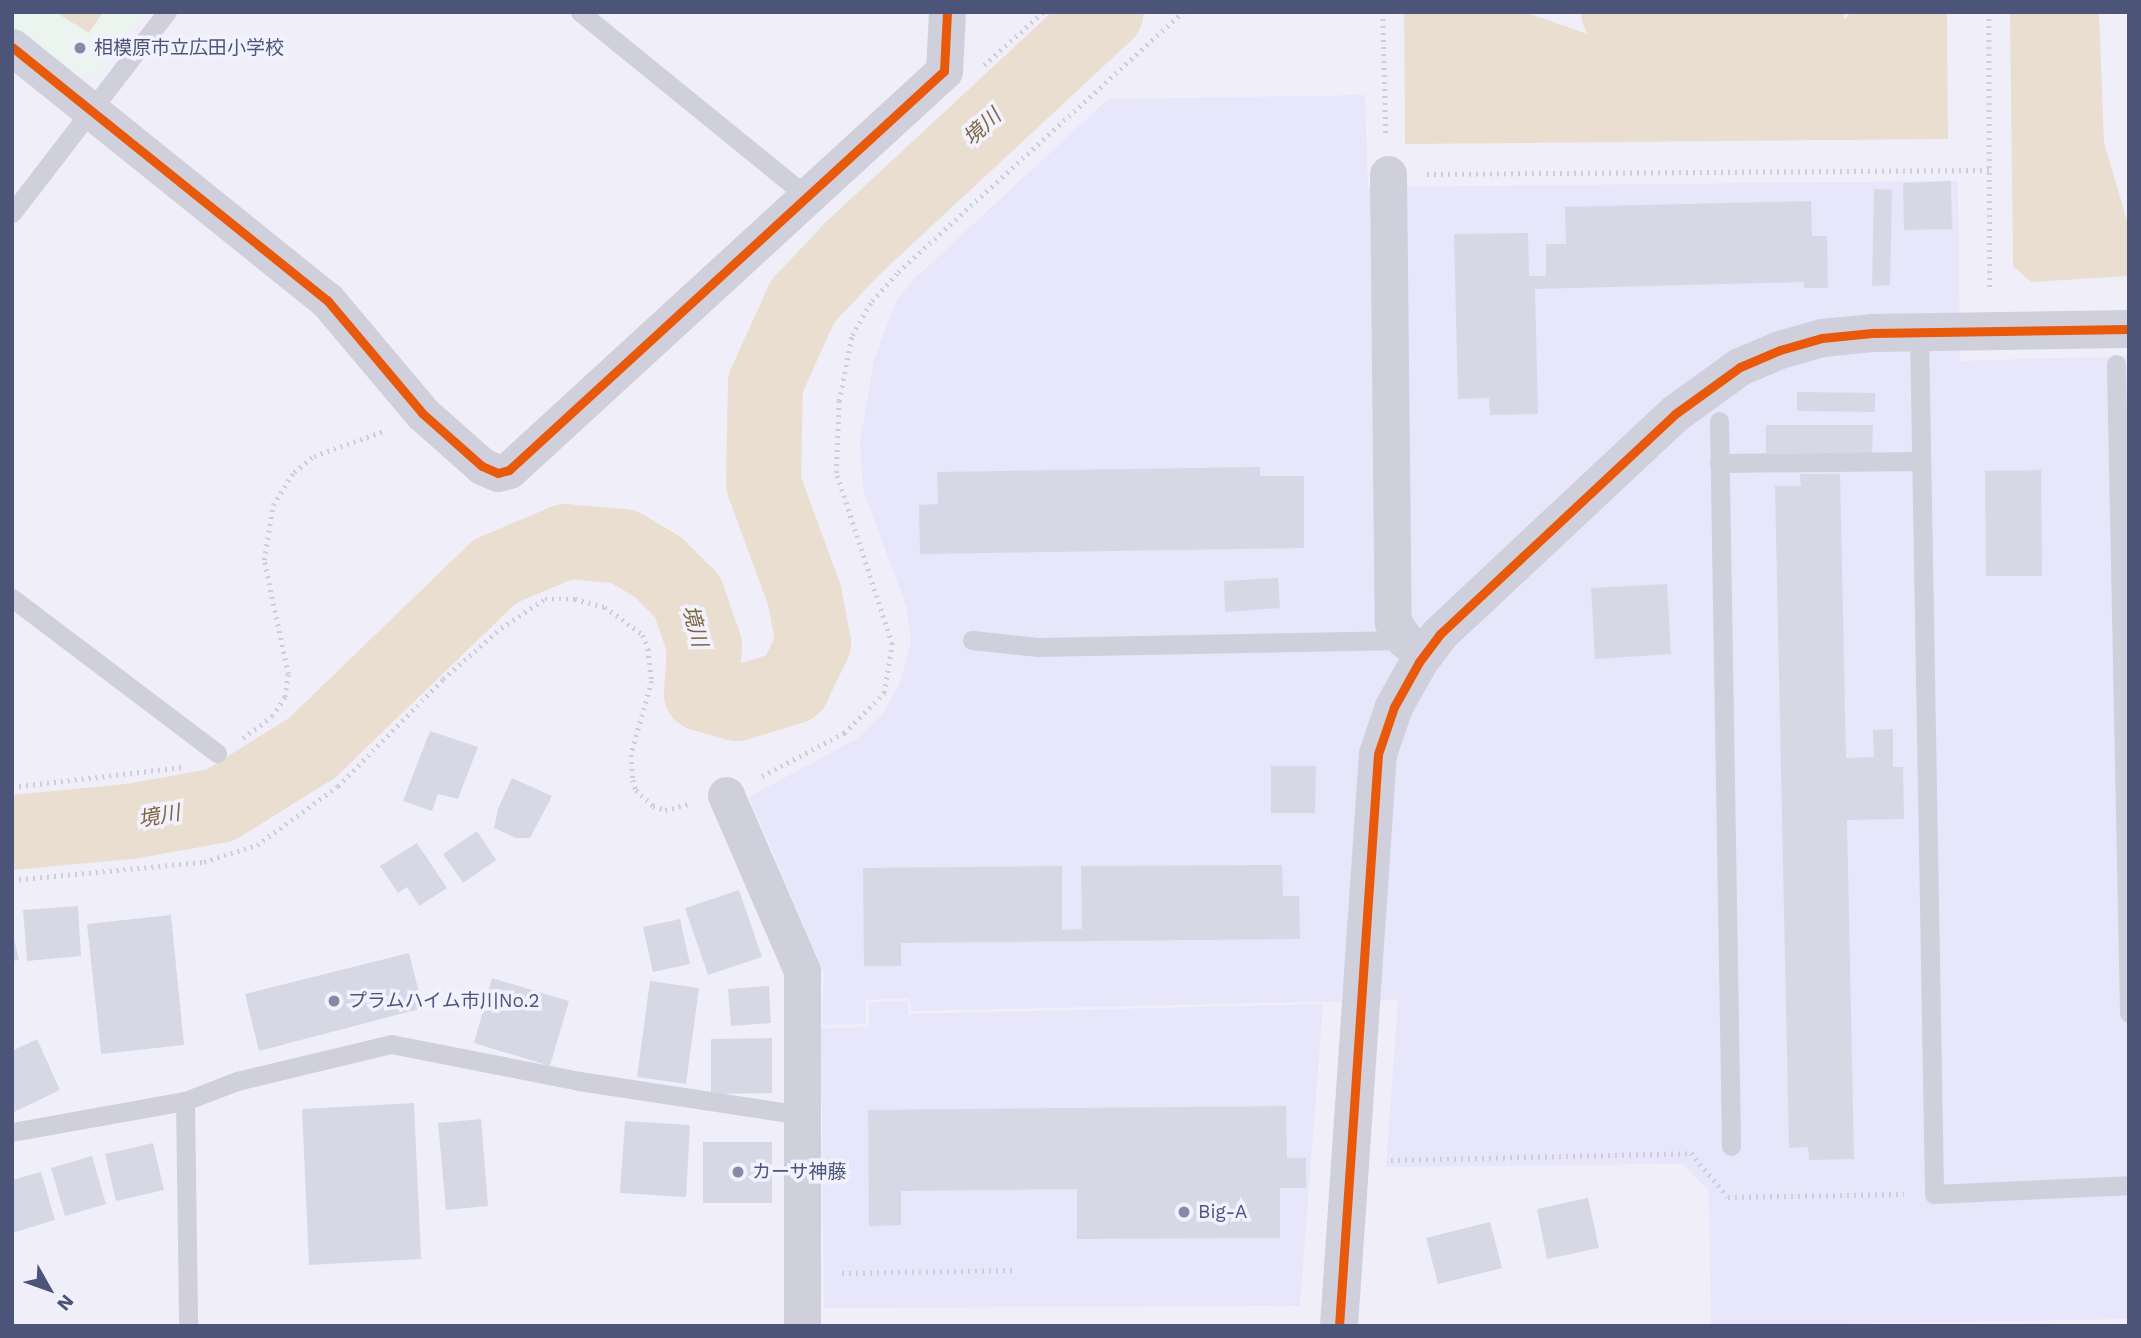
<!DOCTYPE html>
<meta charset="utf-8">
<style>
body{margin:0}
#map{position:relative;width:2141px;height:1338px;overflow:hidden;background:#f0eff9;font-family:"Work Sans","Noto Sans JP",sans-serif}
div>[style]{position:absolute}
[style*='--x']{left:calc(var(--x)*1px);top:calc(var(--y)*1px);width:calc(var(--w)*1px);rotate:calc(var(--a)*1deg)}
.residential>*{inset:0;background:#e7e6fa}
.education>*{inset:0;background:#ebf5f0}
.water>*{inset:0;background:#eaded0}
.river>*{height:75px;margin:-37.5px;padding:0 37.5px;transform-origin:37.5px;border-radius:37.5px;background:#eaded0}
.building>*{inset:0;background:#d7d8e6}
.path>*{height:4.5px;margin-top:-2.25px;transform-origin:0;background:repeating-linear-gradient(90deg,#cdceda 0 2px,transparent 0 7px)}
.service>*{height:19px;margin:-9.5px;padding:0 9.5px;transform-origin:9.5px;border-radius:9.5px;background:#cfd0db}
.minor>*{height:37px;margin:-18.5px;padding:0 18.5px;transform-origin:18.5px;border-radius:18.5px;background:#cfd0db}
.tertiary>*{height:38px;margin:-19px;padding:0 19px;transform-origin:19px;border-radius:19px;background:#cfd0db}
.cycleway>*{height:9px;margin:-4.5px;padding:0 4.5px;transform-origin:4.5px;border-radius:4.5px;background:#e8590c}
.dots>*{width:19px;height:19px;translate:-50% -50%;box-sizing:border-box;border:4px solid #f2f2ff;border-radius:50%}
span{translate:-50% -50%;white-space:nowrap;text-align:center;line-height:1.15;-webkit-text-stroke:7px #f2f2ff;paint-order:stroke}
.poi-label{font-size:19px;color:#4c5579}
.left{translate:0 -50%;text-align:left}
.water-label{font-size:21px;color:#7e663f;font-style:italic}
.frame{position:absolute;inset:0;border:14px solid #4c5579;pointer-events:none}
.north{position:absolute;left:14px;top:1254px;width:70px;height:70px;-webkit-text-stroke:5px #f2f2ff;paint-order:stroke;rotate:130deg;font-size:19px;font-weight:700;line-height:28px;text-align:center;color:#4c5579}
.north::after{content:'';display:block;margin:auto;width:24px;height:32px;background:#4c5579;clip-path:polygon(50% 0,100% 100%,50% 72%,0 100%)}
</style>
<div id="map">
<div class="residential">
<i style="clip-path:polygon(1365px 95px,1368px 187px,1958px 181px,1960px 361px,2129px 356px,2129px 1319px,1711px 1326px,1709px 1191px,1683px 1164px,1386px 1167px,1398px 1000px,911px 1011px,910px 998px,866px 1000px,866px 1024px,822px 1025px,824px 973px,749px 797px,858px 738px,883px 713px,899px 686px,911px 642px,907px 608px,863px 490px,860px 441px,874px 360px,896px 301px,913px 280px,1108px 99px)"></i>
<i style="clip-path:polygon(908px 1001px,909px 1014px,1323px 1004px,1300px 1306px,824px 1308px,821px 1028px,869px 1027px,869px 1002px)"></i>
</div>
<div class="education">
<i style="clip-path:polygon(12px 12px,145px 12px,96px 75px,74px 73px,12px 24px)"></i>
</div>
<div class="water">
<i style="clip-path:polygon(55px 12px,103px 12px,89px 33px)"></i>
<i style="clip-path:polygon(1404px 12px,1524px 12px,1716px 78px,1751px 78px,1787px 69px,1852px 12px,1947px 12px,1948px 139px,1405px 144px)"></i>
<i style="clip-path:polygon(2010px 12px,2099px 12px,2104px 143px,2129px 227px,2129px 276px,2031px 282px,2013px 266px)"></i>
</div>
<div class="river">
<i style="--x:1618;--y:12;--w:40;--a:13"></i>
<i style="--x:1657;--y:21;--w:75;--a:18.7"></i>
<i style="--x:1728;--y:45;--w:44;--a:-10.5"></i>
<i style="--x:1771;--y:37;--w:43;--a:-35.5"></i>
<i style="--x:12;--y:832;--w:118;--a:-5.4"></i>
<i style="--x:129;--y:821;--w:91;--a:-10.1"></i>
<i style="--x:219;--y:805;--w:110;--a:-31.9"></i>
<i style="--x:312;--y:747;--w:253;--a:-44"></i>
<i style="--x:494;--y:571;--w:77;--a:-22.9"></i>
<i style="--x:565;--y:541;--w:58;--a:4.9"></i>
<i style="--x:623;--y:546;--w:41;--a:31"></i>
<i style="--x:658;--y:567;--w:41;--a:45"></i>
<i style="--x:687;--y:596;--w:52;--a:70.9"></i>
<i style="--x:704;--y:645;--w:48;--a:93.6"></i>
<i style="--x:701;--y:693;--w:37;--a:16"></i>
<i style="--x:737;--y:703;--w:58;--a:-17.2"></i>
<i style="--x:792;--y:686;--w:48;--a:-64"></i>
<i style="--x:813;--y:643;--w:49;--a:-100.6"></i>
<i style="--x:804;--y:595;--w:119;--a:-110.1"></i>
<i style="--x:763;--y:483;--w:100;--a:-88.9"></i>
<i style="--x:765;--y:383;--w:90;--a:-65.7"></i>
<i style="--x:802;--y:301;--w:74;--a:-46.6"></i>
<i style="--x:853;--y:247;--w:345;--a:-42.9"></i>
</div>
<div class="building">
<i style="clip-path:polygon(1951px 181px,1952px 229px,1904px 230px,1903px 183px)"></i>
<i style="clip-path:polygon(1874px 189px,1892px 190px,1890px 285px,1872px 286px)"></i>
<i style="clip-path:polygon(1811px 201px,1812px 236px,1827px 236px,1828px 288px,1804px 288px,1804px 282px,1535px 289px,1538px 414px,1490px 415px,1489px 398px,1458px 399px,1454px 234px,1528px 233px,1529px 276px,1546px 276px,1546px 244px,1566px 244px,1565px 207px)"></i>
<i style="clip-path:polygon(1797px 392px,1875px 393px,1875px 412px,1797px 411px)"></i>
<i style="clip-path:polygon(1766px 425px,1873px 425px,1872px 453px,1766px 453px)"></i>
<i style="clip-path:polygon(1260px 467px,1260px 476px,1304px 476px,1304px 548px,920px 554px,919px 505px,938px 504px,937px 472px)"></i>
<i style="clip-path:polygon(2041px 470px,2042px 576px,1986px 576px,1985px 471px)"></i>
<i style="clip-path:polygon(1800px 474px,1840px 474px,1846px 758px,1874px 757px,1873px 730px,1893px 729px,1893px 767px,1903px 767px,1904px 819px,1847px 820px,1854px 1159px,1809px 1160px,1808px 1147px,1789px 1148px,1775px 486px,1801px 486px)"></i>
<i style="clip-path:polygon(1278px 578px,1280px 608px,1225px 612px,1224px 581px)"></i>
<i style="clip-path:polygon(1667px 584px,1671px 654px,1595px 659px,1591px 588px)"></i>
<i style="clip-path:polygon(430px 731px,478px 747px,458px 799px,438px 794px,432px 811px,403px 801px)"></i>
<i style="clip-path:polygon(1271px 766px,1316px 766px,1315px 813px,1271px 813px)"></i>
<i style="clip-path:polygon(512px 778px,552px 796px,530px 838px,516px 838px,494px 828px,498px 809px)"></i>
<i style="clip-path:polygon(477px 831px,496px 860px,463px 883px,443px 854px)"></i>
<i style="clip-path:polygon(417px 843px,447px 888px,419px 906px,407px 887px,398px 893px,380px 866px)"></i>
<i style="clip-path:polygon(1282px 865px,1283px 896px,1299px 896px,1300px 939px,901px 943px,901px 966px,864px 966px,863px 868px,1062px 866px,1062px 930px,1082px 929px,1081px 866px)"></i>
<i style="clip-path:polygon(739px 890px,762px 957px,708px 975px,685px 908px)"></i>
<i style="clip-path:polygon(78px 906px,81px 956px,27px 961px,23px 910px)"></i>
<i style="clip-path:polygon(171px 915px,184px 1045px,101px 1054px,87px 924px)"></i>
<i style="clip-path:polygon(680px 919px,690px 964px,653px 972px,643px 927px)"></i>
<i style="clip-path:polygon(12px 930px,19px 960px,12px 961px)"></i>
<i style="clip-path:polygon(409px 953px,423px 1008px,259px 1051px,245px 994px)"></i>
<i style="clip-path:polygon(492px 978px,569px 1001px,550px 1066px,474px 1043px)"></i>
<i style="clip-path:polygon(650px 981px,699px 988px,686px 1084px,637px 1077px)"></i>
<i style="clip-path:polygon(769px 986px,771px 1023px,731px 1026px,728px 989px)"></i>
<i style="clip-path:polygon(772px 1038px,772px 1093px,711px 1094px,711px 1039px)"></i>
<i style="clip-path:polygon(37px 1039px,60px 1090px,12px 1113px,12px 1051px)"></i>
<i style="clip-path:polygon(414px 1103px,421px 1259px,309px 1265px,302px 1109px)"></i>
<i style="clip-path:polygon(1286px 1106px,1287px 1158px,1306px 1158px,1306px 1188px,1280px 1188px,1280px 1238px,1077px 1239px,1077px 1189px,901px 1191px,901px 1225px,869px 1226px,868px 1110px)"></i>
<i style="clip-path:polygon(481px 1119px,488px 1206px,446px 1210px,438px 1123px)"></i>
<i style="clip-path:polygon(625px 1121px,690px 1125px,686px 1197px,620px 1193px)"></i>
<i style="clip-path:polygon(703px 1142px,772px 1142px,772px 1203px,703px 1203px)"></i>
<i style="clip-path:polygon(153px 1143px,164px 1190px,116px 1201px,105px 1154px)"></i>
<i style="clip-path:polygon(92px 1156px,106px 1204px,65px 1216px,51px 1168px)"></i>
<i style="clip-path:polygon(41px 1172px,55px 1220px,12px 1233px,12px 1180px)"></i>
<i style="clip-path:polygon(1588px 1198px,1599px 1248px,1547px 1259px,1537px 1209px)"></i>
<i style="clip-path:polygon(1490px 1222px,1502px 1268px,1438px 1284px,1426px 1238px)"></i>
</div>
<div class="path">
<i style="--x:1383;--y:12;--w:123;--a:88.6"></i>
<i style="--x:1989;--y:12;--w:278;--a:89.8"></i>
<i style="--x:984;--y:65;--w:79;--a:-41.9"></i>
<i style="--x:1427;--y:174;--w:562;--a:-0.41"></i>
<i style="--x:243;--y:738;--w:36;--a:-37"></i>
<i style="--x:272;--y:716;--w:23;--a:-56"></i>
<i style="--x:285;--y:697;--w:23;--a:-83"></i>
<i style="--x:288;--y:674;--w:116;--a:-101.9"></i>
<i style="--x:264;--y:560;--w:56;--a:-80.7"></i>
<i style="--x:273;--y:505;--w:39;--a:-58"></i>
<i style="--x:294;--y:472;--w:26;--a:-39"></i>
<i style="--x:314;--y:456;--w:74;--a:-19.7"></i>
<i style="--x:762;--y:776;--w:93;--a:-27.7"></i>
<i style="--x:844;--y:733;--w:57;--a:-45"></i>
<i style="--x:884;--y:693;--w:50;--a:-80.7"></i>
<i style="--x:892;--y:644;--w:180;--a:-108.1"></i>
<i style="--x:836;--y:473;--w:72;--a:-87.6"></i>
<i style="--x:839;--y:401;--w:67;--a:-78.9"></i>
<i style="--x:852;--y:335;--w:39;--a:-60"></i>
<i style="--x:872;--y:301;--w:39;--a:-48"></i>
<i style="--x:898;--y:272;--w:386;--a:-42.4"></i>
<i style="--x:12;--y:787;--w:171;--a:-6.7"></i>
<i style="--x:12;--y:880;--w:193;--a:-5.4"></i>
<i style="--x:204;--y:862;--w:56;--a:-17.8"></i>
<i style="--x:257;--y:845;--w:100;--a:-36.1"></i>
<i style="--x:338;--y:786;--w:150;--a:-45.5"></i>
<i style="--x:443;--y:679;--w:77;--a:-41.3"></i>
<i style="--x:501;--y:628;--w:53;--a:-33.4"></i>
<i style="--x:545;--y:599;--w:30;--a:0"></i>
<i style="--x:575;--y:599;--w:31;--a:15"></i>
<i style="--x:605;--y:607;--w:47;--a:36.4"></i>
<i style="--x:643;--y:635;--w:15;--a:70"></i>
<i style="--x:648;--y:649;--w:32;--a:83"></i>
<i style="--x:652;--y:681;--w:77;--a:105.8"></i>
<i style="--x:631;--y:755;--w:25;--a:85"></i>
<i style="--x:633;--y:780;--w:10;--a:73"></i>
<i style="--x:636;--y:790;--w:23;--a:43"></i>
<i style="--x:653;--y:806;--w:13;--a:18"></i>
<i style="--x:665;--y:810;--w:25;--a:-14"></i>
<i style="--x:1391;--y:1160;--w:300;--a:-1.3"></i>
<i style="--x:1691;--y:1153;--w:57;--a:49.9"></i>
<i style="--x:1728;--y:1197;--w:176;--a:-1"></i>
<i style="--x:842;--y:1273;--w:175;--a:-1"></i>
</div>
<div class="service">
<i style="--x:580;--y:12;--w:295;--a:39.1"></i>
<i style="--x:12;--y:213;--w:254;--a:-52.4"></i>
<i style="--x:1919;--y:332;--w:862;--a:89"></i>
<i style="--x:1934;--y:1194;--w:195;--a:-2.6"></i>
<i style="--x:2116;--y:364;--w:649;--a:88.85"></i>
<i style="--x:1719;--y:421;--w:725;--a:89.05"></i>
<i style="--x:1719;--y:463;--w:202;--a:-0.6"></i>
<i style="--x:12;--y:598;--w:257;--a:37.1"></i>
<i style="--x:972;--y:640;--w:65;--a:6.1"></i>
<i style="--x:1037;--y:647;--w:368;--a:-1.1"></i>
<i style="--x:185;--y:1101;--w:225;--a:89.2"></i>
<i style="--x:12;--y:1132;--w:176;--a:-10.2"></i>
<i style="--x:185;--y:1101;--w:56;--a:-21"></i>
<i style="--x:237;--y:1081;--w:158;--a:-13.5"></i>
<i style="--x:391;--y:1044;--w:192;--a:11.1"></i>
<i style="--x:579;--y:1081;--w:226;--a:8.7"></i>
</div>
<div class="minor">
<i style="--x:12;--y:47;--w:404;--a:38.8"></i>
<i style="--x:327;--y:300;--w:148;--a:49.9"></i>
<i style="--x:422;--y:413;--w:80;--a:41.5"></i>
<i style="--x:482;--y:466;--w:17;--a:24"></i>
<i style="--x:498;--y:473;--w:11;--a:-15"></i>
<i style="--x:509;--y:470;--w:590;--a:-42.53"></i>
<i style="--x:944;--y:71;--w:59;--a:-87.1"></i>
<i style="--x:1388;--y:174;--w:448;--a:89.4"></i>
<i style="--x:1393;--y:622;--w:22;--a:56"></i>
<i style="--x:1405;--y:640;--w:24;--a:35"></i>
<i style="--x:726;--y:795;--w:192;--a:66.6"></i>
<i style="--x:802;--y:971;--w:355;--a:90"></i>
</div>
<div class="tertiary">
<i style="--x:1339;--y:1326;--w:573;--a:-86.1"></i>
<i style="--x:1378;--y:754;--w:50;--a:-71.2"></i>
<i style="--x:1394;--y:707;--w:51;--a:-60.9"></i>
<i style="--x:1419;--y:662;--w:35;--a:-53"></i>
<i style="--x:1440;--y:634;--w:322;--a:-43.1"></i>
<i style="--x:1675;--y:414;--w:80;--a:-35.9"></i>
<i style="--x:1740;--y:367;--w:43;--a:-23"></i>
<i style="--x:1780;--y:350;--w:44;--a:-15.9"></i>
<i style="--x:1822;--y:338;--w:50;--a:-5.7"></i>
<i style="--x:1872;--y:333;--w:257;--a:-0.9"></i>
</div>
<div class="cycleway">
<i style="--x:12;--y:47;--w:404;--a:38.8"></i>
<i style="--x:327;--y:300;--w:148;--a:49.9"></i>
<i style="--x:422;--y:413;--w:80;--a:41.5"></i>
<i style="--x:482;--y:466;--w:17;--a:24"></i>
<i style="--x:498;--y:473;--w:11;--a:-15"></i>
<i style="--x:509;--y:470;--w:590;--a:-42.53"></i>
<i style="--x:944;--y:71;--w:59;--a:-87.1"></i>
<i style="--x:1339;--y:1326;--w:573;--a:-86.1"></i>
<i style="--x:1378;--y:754;--w:50;--a:-71.2"></i>
<i style="--x:1394;--y:707;--w:51;--a:-60.9"></i>
<i style="--x:1419;--y:662;--w:35;--a:-53"></i>
<i style="--x:1440;--y:634;--w:322;--a:-43.1"></i>
<i style="--x:1675;--y:414;--w:80;--a:-35.9"></i>
<i style="--x:1740;--y:367;--w:43;--a:-23"></i>
<i style="--x:1780;--y:350;--w:44;--a:-15.9"></i>
<i style="--x:1822;--y:338;--w:50;--a:-5.7"></i>
<i style="--x:1872;--y:333;--w:257;--a:-0.9"></i>
</div>
<div class="dots">
<i style="left:80px;top:48px;background:#858ba6"></i>
<i style="left:334px;top:1001px;background:#858ba6"></i>
<i style="left:738px;top:1172px;background:#858ba6"></i>
<i style="left:1184px;top:1212px;background:#858ba6"></i>
</div>
<div class="poi-label">
<span class="left" style="left:94px;top:48px">相模原市立広田小学校</span>
<span class="left" style="left:348px;top:1001px">プラムハイム市川No.2</span>
<span class="left" style="left:752px;top:1172px">カーサ神藤</span>
<span class="left" style="left:1198px;top:1212px">Big-A</span>
</div>
<div class="water-label">
<span style="left:982px;top:127px;rotate:-43deg">境川</span>
<span style="left:695px;top:626px;rotate:75deg">境川</span>
<span style="left:159px;top:816px;rotate:-10deg">境川</span>
</div>
<div class="frame"></div>
<div class="north">N</div>
</div>
